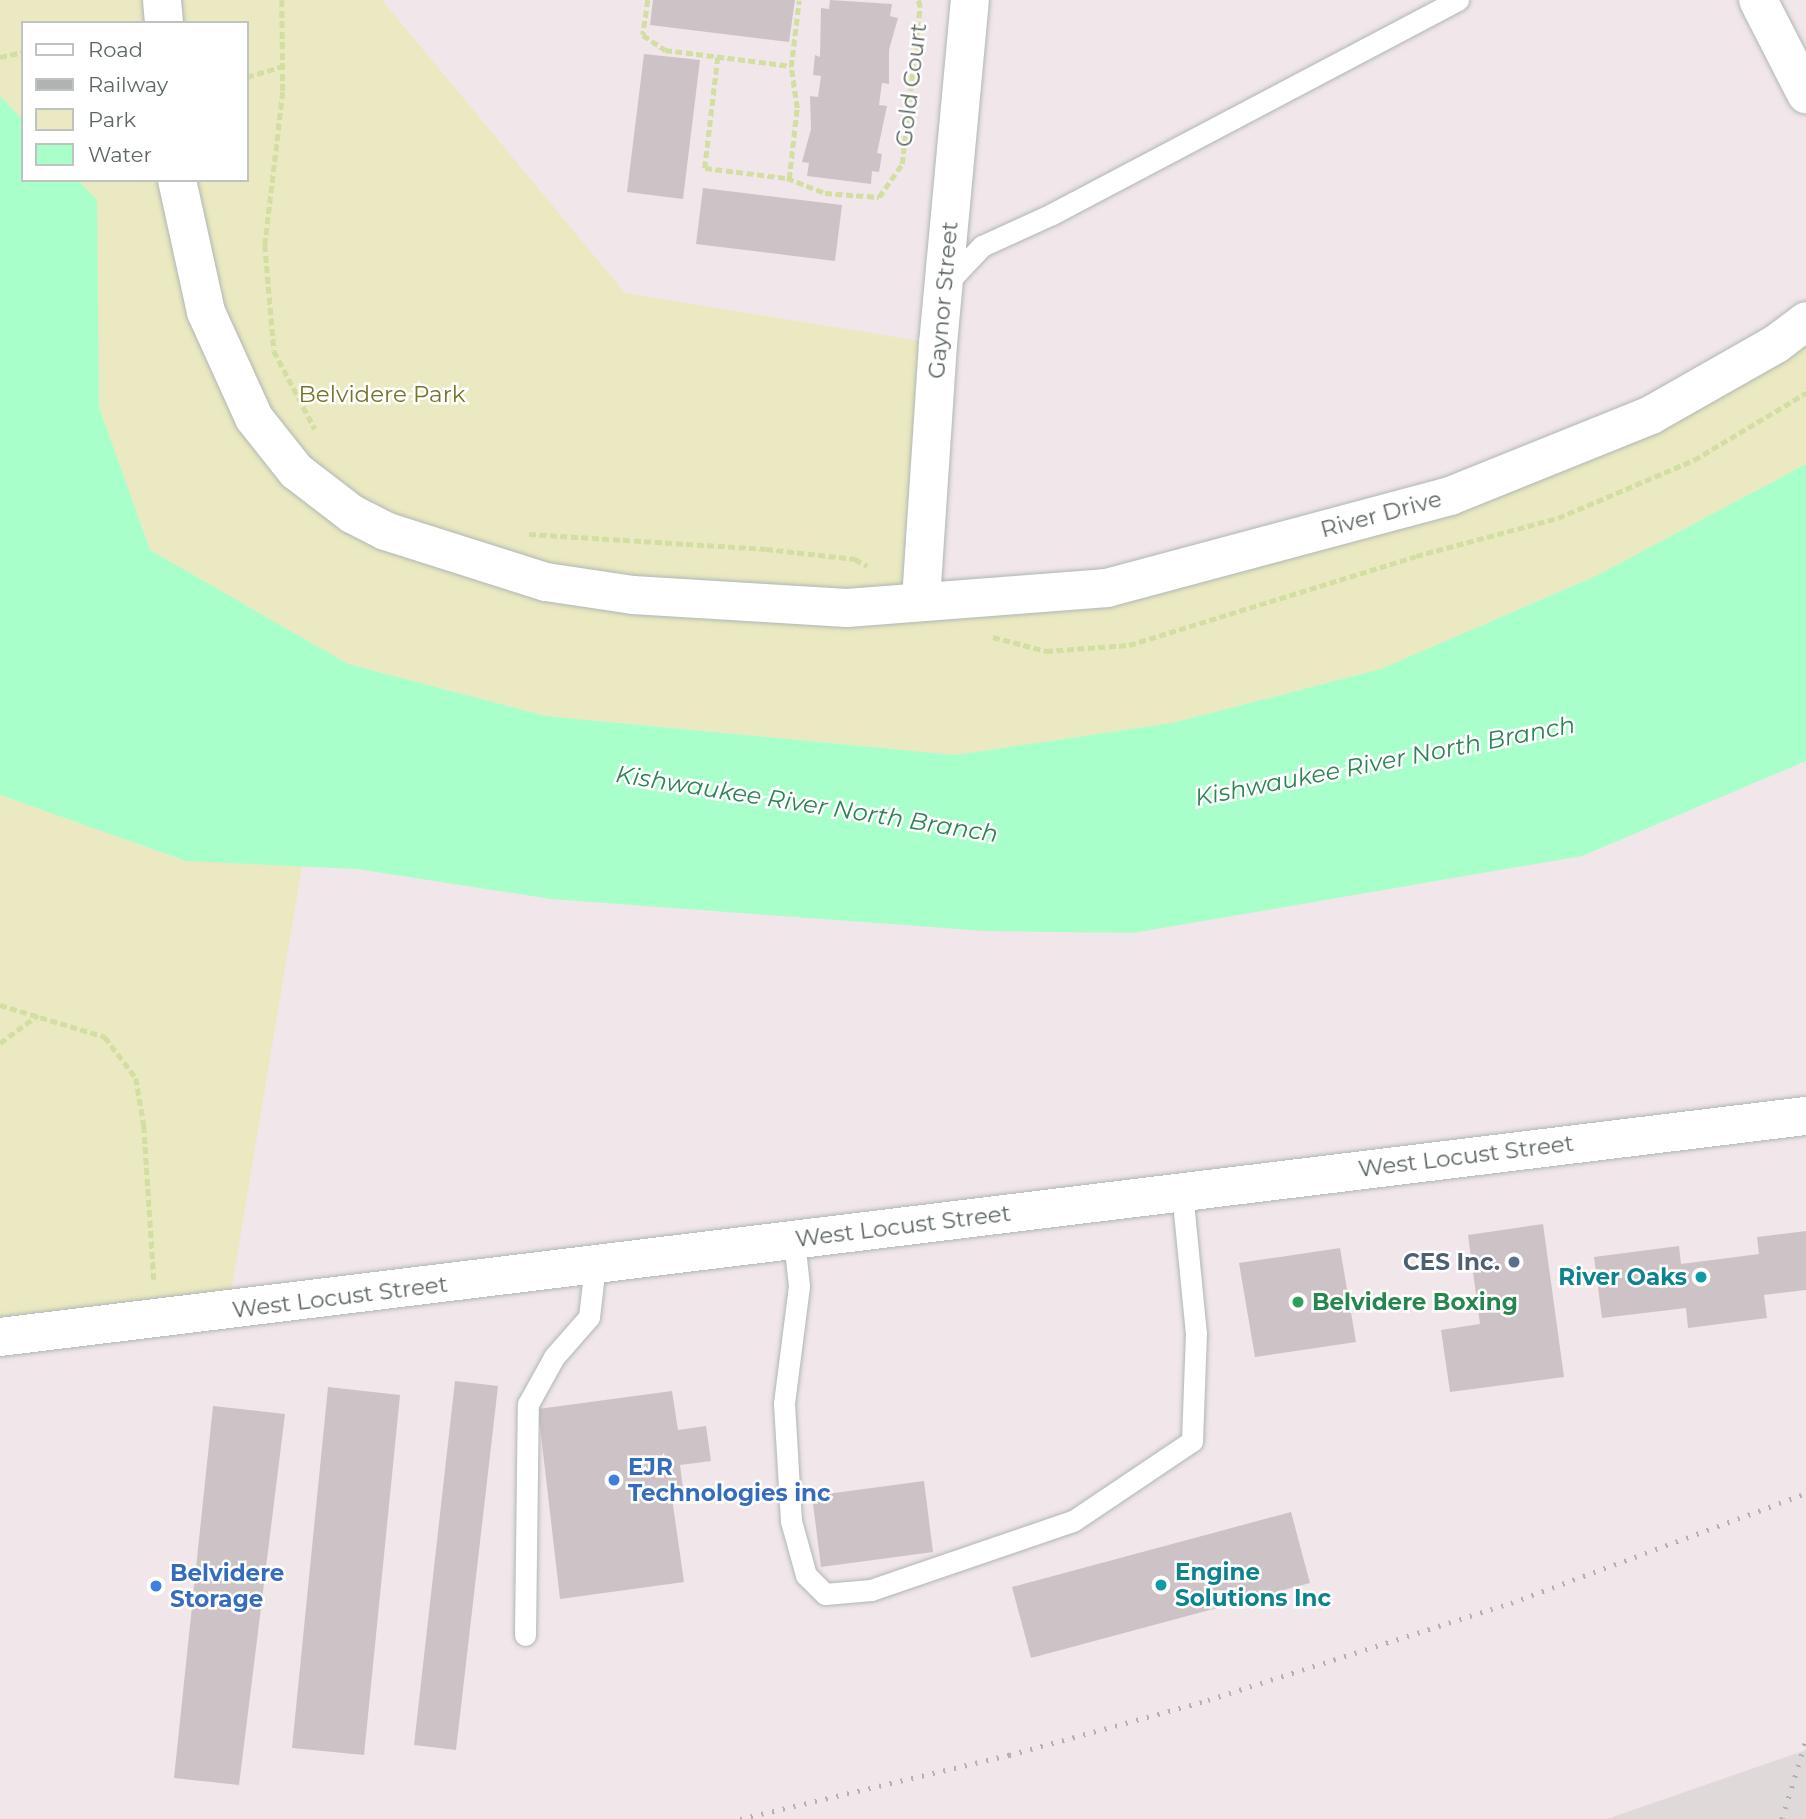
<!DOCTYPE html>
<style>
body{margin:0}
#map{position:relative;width:1806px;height:1819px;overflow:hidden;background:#f1e6e9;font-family:Montserrat,sans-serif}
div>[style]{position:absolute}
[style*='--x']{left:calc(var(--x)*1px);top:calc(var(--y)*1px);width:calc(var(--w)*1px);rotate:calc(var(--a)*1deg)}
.industrial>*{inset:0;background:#e0d9da}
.green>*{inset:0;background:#ebe9c1}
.water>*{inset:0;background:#a9ffca}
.building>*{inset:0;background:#cdc3c6}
.path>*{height:4.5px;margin-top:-2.25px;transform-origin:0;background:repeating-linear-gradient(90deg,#d2dea2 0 7px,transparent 0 10.5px)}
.roads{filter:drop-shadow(0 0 2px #afb7b4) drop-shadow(0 0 2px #afb7b4)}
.lane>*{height:21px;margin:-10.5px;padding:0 10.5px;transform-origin:10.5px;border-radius:10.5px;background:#fff}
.street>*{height:38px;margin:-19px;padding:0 19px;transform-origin:19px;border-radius:19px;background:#fff}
.secondary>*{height:38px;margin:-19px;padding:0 19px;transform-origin:19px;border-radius:19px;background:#fff}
.rail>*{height:5px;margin-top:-2.5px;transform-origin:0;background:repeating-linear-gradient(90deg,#b1b3b2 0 2px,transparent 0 11px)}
.dots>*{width:19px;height:19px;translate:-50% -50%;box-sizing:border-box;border:4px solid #fff;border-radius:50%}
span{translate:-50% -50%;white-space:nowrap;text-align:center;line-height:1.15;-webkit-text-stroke:5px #fff;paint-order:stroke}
.street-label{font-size:23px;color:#5e6863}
.park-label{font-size:23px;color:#747428}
.service-label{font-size:23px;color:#4e5e75;font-weight:700}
.right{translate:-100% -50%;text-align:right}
.culture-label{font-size:23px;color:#0d838f;font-weight:700}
.left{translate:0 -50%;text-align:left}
.leisure-label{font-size:23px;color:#27864d;font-weight:700}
.shop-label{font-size:23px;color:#366cbe;font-weight:700}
.water-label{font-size:24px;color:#2b8454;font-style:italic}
.legend{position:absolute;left:21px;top:21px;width:228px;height:161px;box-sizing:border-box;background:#fff;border:2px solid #bfc3c1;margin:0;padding:9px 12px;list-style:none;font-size:21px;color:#5e6863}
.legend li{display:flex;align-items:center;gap:14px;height:35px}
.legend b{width:35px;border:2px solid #bfc3c1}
</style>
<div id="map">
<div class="industrial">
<i style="clip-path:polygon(1806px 1749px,1806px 1819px,1607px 1819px,1806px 1750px)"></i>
</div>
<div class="green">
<i style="clip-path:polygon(0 0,382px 0,625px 293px,938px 344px,921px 599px,1107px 588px,1450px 496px,1806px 321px,1806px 464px,1598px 575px,1381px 669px,1172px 723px,955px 755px,546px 716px,348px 664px,150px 551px,99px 407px,97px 200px,78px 180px,247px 180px,247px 23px,23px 23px,23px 120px,0 96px)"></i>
<i style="clip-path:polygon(0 795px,186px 861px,302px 866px,228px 1311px,0 1337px)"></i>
</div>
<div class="water">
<i style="clip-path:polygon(0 96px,23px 120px,23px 180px,78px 180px,97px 200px,99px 407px,150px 550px,348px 664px,546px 716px,955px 755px,1172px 723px,1381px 669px,1598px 575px,1806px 464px,1806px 761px,1582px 856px,1133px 933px,985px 931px,551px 899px,357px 869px,186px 861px,0 795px)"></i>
</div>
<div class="building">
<i style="clip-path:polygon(653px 0,795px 0,789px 42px,650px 25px)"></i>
<i style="clip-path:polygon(830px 0,892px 4px,890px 16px,898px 18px,889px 50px,889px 84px,882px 83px,879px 105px,887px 106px,877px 153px,882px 154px,879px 172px,872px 171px,871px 184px,807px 176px,809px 163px,802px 162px,811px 129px,810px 96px,818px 97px,821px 76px,813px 75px,815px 55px,820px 57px,821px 8px,829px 9px)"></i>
<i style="clip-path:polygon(644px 54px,700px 60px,683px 199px,627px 192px)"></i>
<i style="clip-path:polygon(703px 188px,842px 205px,835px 261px,696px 244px)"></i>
<i style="clip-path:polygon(1543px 1224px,1564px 1377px,1450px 1392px,1441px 1330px,1480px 1324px,1468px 1235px)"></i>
<i style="clip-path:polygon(1806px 1231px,1806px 1290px,1764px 1295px,1767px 1318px,1688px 1328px,1686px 1308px,1602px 1318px,1594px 1257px,1679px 1246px,1681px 1264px,1759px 1254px,1757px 1237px)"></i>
<i style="clip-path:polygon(1340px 1248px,1356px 1342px,1255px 1357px,1239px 1263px)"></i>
<i style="clip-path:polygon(455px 1381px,498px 1386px,456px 1750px,414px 1745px)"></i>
<i style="clip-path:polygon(328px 1387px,400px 1395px,364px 1755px,292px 1748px)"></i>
<i style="clip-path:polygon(672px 1391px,678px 1430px,706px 1426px,711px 1461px,680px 1465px,684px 1496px,672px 1498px,684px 1582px,560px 1599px,538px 1409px)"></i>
<i style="clip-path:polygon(213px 1406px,285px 1414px,239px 1785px,174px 1778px)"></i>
<i style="clip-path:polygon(924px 1481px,933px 1552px,821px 1567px,812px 1496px)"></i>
<i style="clip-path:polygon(1291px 1512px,1310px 1583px,1031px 1658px,1012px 1587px)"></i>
</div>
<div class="path">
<i style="--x:282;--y:0;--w:92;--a:89.4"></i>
<i style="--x:283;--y:92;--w:154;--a:96.7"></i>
<i style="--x:265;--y:245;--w:106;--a:85.1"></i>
<i style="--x:274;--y:351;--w:88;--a:62.3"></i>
<i style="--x:648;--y:0;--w:35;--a:98"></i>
<i style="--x:643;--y:35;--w:27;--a:34"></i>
<i style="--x:665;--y:50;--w:127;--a:7.2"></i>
<i style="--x:0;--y:57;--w:24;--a:-12"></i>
<i style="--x:718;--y:57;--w:112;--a:96.7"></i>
<i style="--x:705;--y:168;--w:83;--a:7"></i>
<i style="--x:787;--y:178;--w:41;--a:21.5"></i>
<i style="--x:825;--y:193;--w:54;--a:4.2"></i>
<i style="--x:879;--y:197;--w:40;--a:-55.1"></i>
<i style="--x:902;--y:164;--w:158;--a:-83.5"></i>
<i style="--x:920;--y:7;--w:7;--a:-106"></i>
<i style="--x:247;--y:77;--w:38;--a:-17"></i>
<i style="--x:789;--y:179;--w:71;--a:-83.6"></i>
<i style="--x:797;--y:108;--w:41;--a:-98.3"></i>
<i style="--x:791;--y:67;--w:67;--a:-83.2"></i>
<i style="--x:529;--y:534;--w:237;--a:3.6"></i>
<i style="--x:766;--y:549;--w:90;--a:6.4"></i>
<i style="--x:855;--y:559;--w:14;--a:30"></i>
<i style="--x:993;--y:637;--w:55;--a:14.8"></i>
<i style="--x:1046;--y:651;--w:83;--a:-4.1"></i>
<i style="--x:1129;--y:645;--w:300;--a:-17.2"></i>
<i style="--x:1416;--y:556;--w:147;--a:-15"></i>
<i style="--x:1558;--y:518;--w:148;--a:-23.1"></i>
<i style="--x:1694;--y:460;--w:131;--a:-30.9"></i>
<i style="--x:0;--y:1005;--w:110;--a:16.9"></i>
<i style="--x:105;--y:1037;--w:51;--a:52.9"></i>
<i style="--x:136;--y:1078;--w:49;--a:80.5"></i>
<i style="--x:144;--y:1126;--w:154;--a:86.3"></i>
<i style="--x:0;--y:1043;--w:47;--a:-36.4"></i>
</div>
<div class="roads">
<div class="lane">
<i style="--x:945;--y:285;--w:54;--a:-46.5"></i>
<i style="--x:982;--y:246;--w:77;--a:-24.6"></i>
<i style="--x:1052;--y:214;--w:459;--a:-27.8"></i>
<i style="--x:794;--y:1240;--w:46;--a:83.8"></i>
<i style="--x:799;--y:1286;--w:118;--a:97.3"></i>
<i style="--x:784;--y:1403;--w:118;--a:86.6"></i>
<i style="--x:791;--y:1521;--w:56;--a:74.5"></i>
<i style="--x:806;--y:1575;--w:27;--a:45"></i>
<i style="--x:825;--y:1594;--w:46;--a:-5"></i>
<i style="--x:871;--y:1590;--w:213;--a:-18.9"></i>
<i style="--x:1073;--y:1521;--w:143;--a:-33.9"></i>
<i style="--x:1192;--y:1441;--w:107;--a:-87.9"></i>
<i style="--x:1196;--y:1334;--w:144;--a:-95.6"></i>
<i style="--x:525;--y:1635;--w:231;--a:-89.3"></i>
<i style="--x:528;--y:1404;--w:54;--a:-61"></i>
<i style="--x:554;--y:1357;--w:53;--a:-48.8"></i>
<i style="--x:589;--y:1317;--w:52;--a:-83.4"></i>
</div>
<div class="street">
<i style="--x:162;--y:0;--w:23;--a:85"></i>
<i style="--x:1758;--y:0;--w:106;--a:62.9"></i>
<i style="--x:177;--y:180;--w:135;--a:77.6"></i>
<i style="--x:206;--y:312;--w:116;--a:65.6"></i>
<i style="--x:254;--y:418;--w:68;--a:51.6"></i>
<i style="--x:296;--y:471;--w:71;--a:37.5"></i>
<i style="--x:352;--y:514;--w:37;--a:27"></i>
<i style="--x:385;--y:531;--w:169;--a:17.6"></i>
<i style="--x:546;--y:582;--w:88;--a:8.5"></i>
<i style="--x:633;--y:595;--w:214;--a:3.5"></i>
<i style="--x:847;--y:608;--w:261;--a:-4.4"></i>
<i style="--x:1107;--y:588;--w:355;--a:-15"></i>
<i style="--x:1450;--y:496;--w:217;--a:-21.9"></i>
<i style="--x:1651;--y:415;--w:144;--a:-29.6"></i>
<i style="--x:1776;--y:344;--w:38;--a:-37"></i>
<i style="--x:921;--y:600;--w:257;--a:-86.2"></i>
<i style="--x:938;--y:344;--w:345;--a:-84.7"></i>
</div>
<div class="secondary">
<i style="--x:0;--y:1337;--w:1819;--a:-6.98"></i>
</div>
</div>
<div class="rail">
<i style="--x:740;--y:1819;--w:277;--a:-13.4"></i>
<i style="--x:1009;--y:1755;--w:206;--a:-15.4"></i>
<i style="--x:1208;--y:1700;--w:318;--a:-17.8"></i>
<i style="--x:1511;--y:1603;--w:315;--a:-20.4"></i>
<i style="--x:1782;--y:1819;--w:83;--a:-73.1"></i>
</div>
<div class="dots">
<i style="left:1514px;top:1262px;background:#5c6f8a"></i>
<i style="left:1701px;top:1277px;background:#0f9aa8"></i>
<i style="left:1298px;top:1302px;background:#2e9e5b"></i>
<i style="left:614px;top:1480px;background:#3f7fe0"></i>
<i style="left:1161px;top:1585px;background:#0f9aa8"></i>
<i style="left:156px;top:1586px;background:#3f7fe0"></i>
</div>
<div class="street-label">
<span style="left:911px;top:85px;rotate:-83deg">Gold Court</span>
<span style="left:943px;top:300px;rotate:-85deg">Gaynor Street</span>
<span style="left:1381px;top:514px;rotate:-15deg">River Drive</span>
<span style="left:1466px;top:1156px;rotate:-7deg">West Locust Street</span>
<span style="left:903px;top:1226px;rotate:-7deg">West Locust Street</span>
<span style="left:340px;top:1297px;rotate:-7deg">West Locust Street</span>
</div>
<div class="park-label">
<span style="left:382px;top:394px">Belvidere Park</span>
</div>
<div class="service-label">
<span class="right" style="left:1500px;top:1262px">CES Inc.</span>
</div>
<div class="culture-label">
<span class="right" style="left:1687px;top:1277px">River Oaks</span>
<span class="left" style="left:1175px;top:1585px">Engine<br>Solutions Inc</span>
</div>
<div class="leisure-label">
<span class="left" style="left:1312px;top:1302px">Belvidere Boxing</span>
</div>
<div class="shop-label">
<span class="left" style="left:628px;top:1480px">EJR<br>Technologies inc</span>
<span class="left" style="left:170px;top:1586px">Belvidere<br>Storage</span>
</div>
<div class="water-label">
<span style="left:1385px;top:761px;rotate:-11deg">Kishwaukee River North Branch</span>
<span style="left:807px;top:804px;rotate:9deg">Kishwaukee River North Branch</span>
</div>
<ul class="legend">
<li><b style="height:9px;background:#fff"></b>Road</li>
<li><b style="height:9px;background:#b1b3b2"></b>Railway</li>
<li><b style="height:19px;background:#ebe9c1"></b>Park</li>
<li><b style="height:19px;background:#a9ffca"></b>Water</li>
</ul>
</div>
